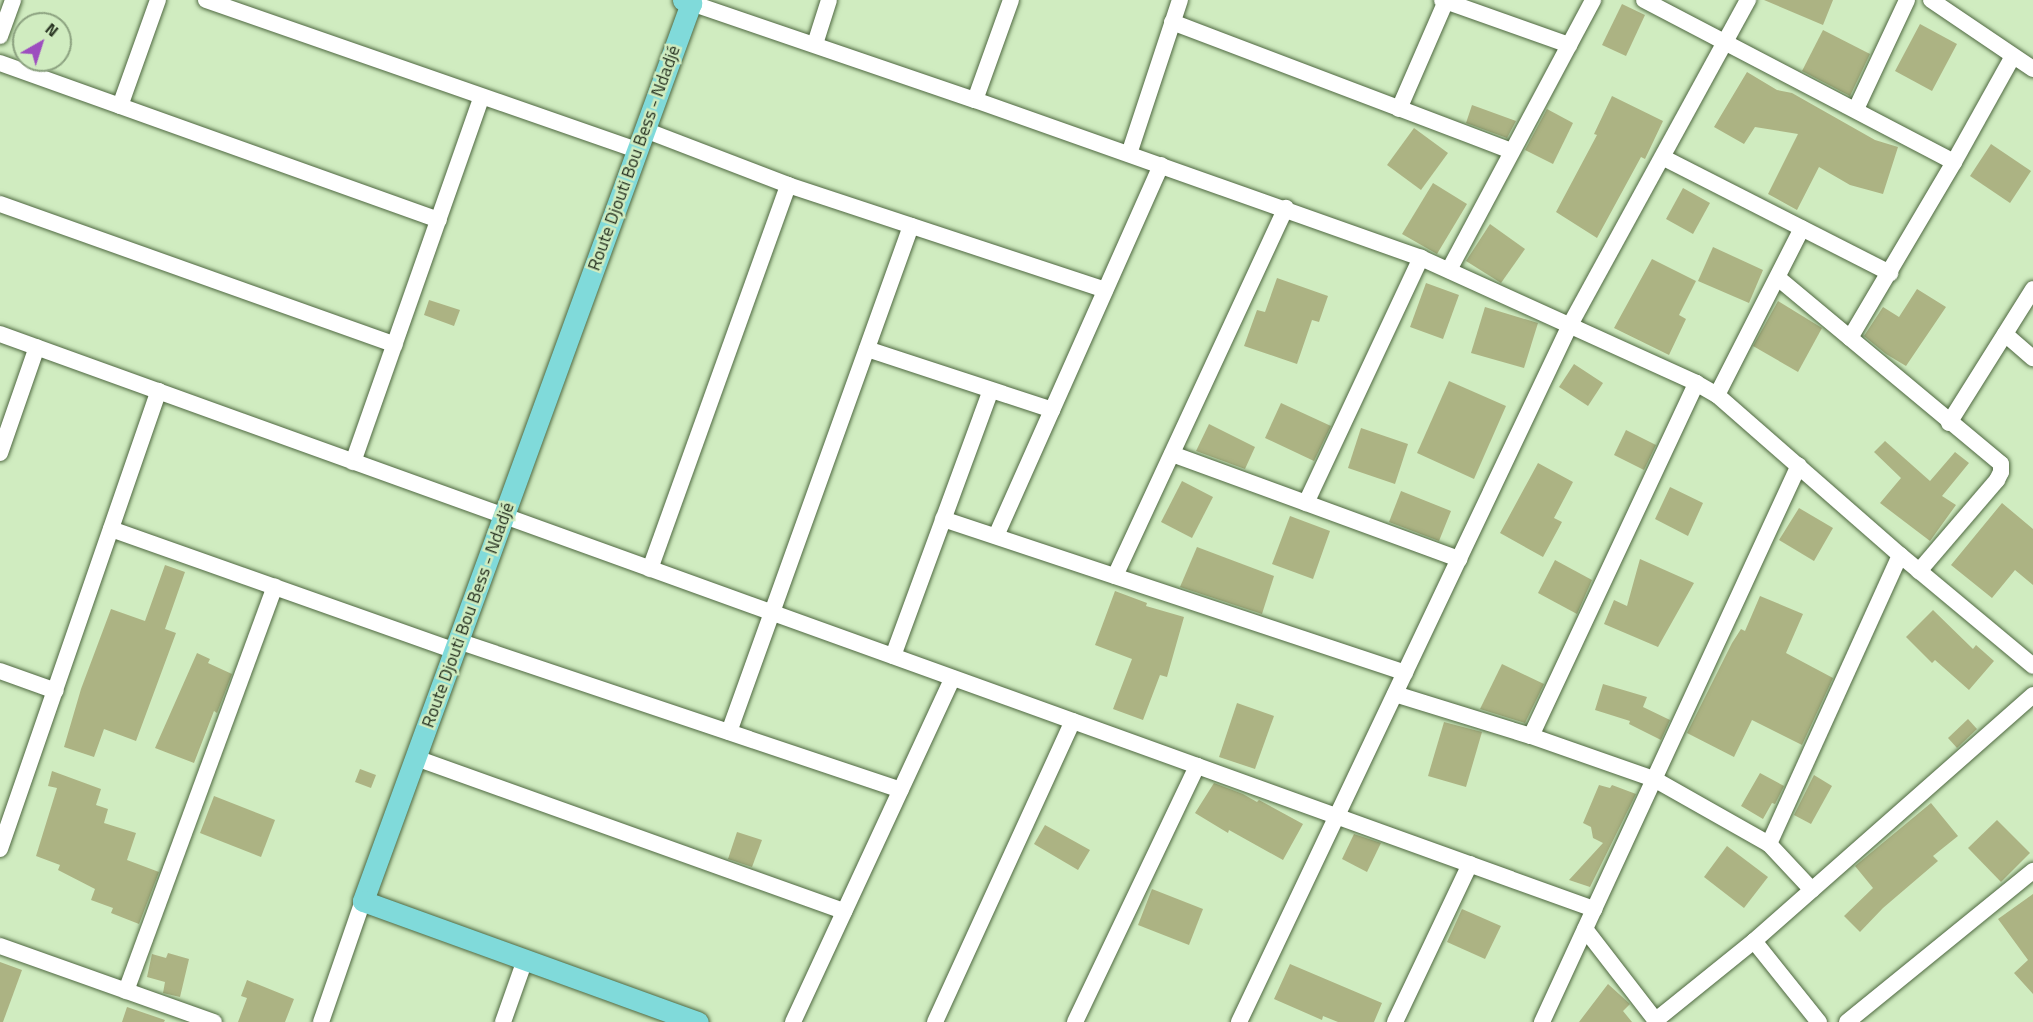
<!DOCTYPE html>
<meta charset="utf-8">
<style>
body{margin:0}
#map{position:relative;width:2033px;height:1022px;overflow:hidden;background:#d0ecc0;font-family:"Titillium Web",sans-serif}
div>[style]{position:absolute}
[style*='--x']{left:calc(var(--x)*1px);top:calc(var(--y)*1px);width:calc(var(--w)*1px);rotate:calc(var(--a)*1deg)}
.building>*{inset:0;background:#acb383}
.roads{filter:drop-shadow(0 0 2px #4f6841) drop-shadow(0 0 2px #4f6841)}
.minor>*{height:16px;margin:-8px;padding:0 8px;transform-origin:8px;border-radius:8px;background:#fff}
.major>*{height:21px;margin:-10.5px;padding:0 10.5px;transform-origin:10.5px;border-radius:10.5px;background:#80dada}
span{translate:-50% -50%;white-space:nowrap;text-align:center;line-height:1.15;-webkit-text-stroke:5px #d0ecc0;paint-order:stroke}
.street-label{font-size:18px;color:#273221}
.north{position:absolute;left:12px;top:12px;width:60px;height:60px;box-sizing:border-box;background:#d0ecc0;border:2px solid #8ca280;border-radius:50%;rotate:39deg;font-size:16px;font-weight:700;line-height:24px;text-align:center;color:#273221}
.north::after{content:'';display:block;margin:auto;width:21px;height:27px;background:#9d4ebf;clip-path:polygon(50% 0,100% 100%,50% 72%,0 100%)}
</style>
<div id="map">
<div class="building">
<i style="clip-path:polygon(1764px 0,1833px 0,1823px 25px)"></i>
<i style="clip-path:polygon(1622px 4px,1645px 15px,1626px 56px,1602px 45px)"></i>
<i style="clip-path:polygon(1920px 24px,1957px 44px,1932px 91px,1895px 71px)"></i>
<i style="clip-path:polygon(1823px 30px,1870px 54px,1850px 96px,1802px 71px)"></i>
<i style="clip-path:polygon(1747px 72px,1777px 90px,1792px 93px,1875px 140px,1898px 147px,1883px 194px,1850px 185px,1819px 167px,1797px 210px,1768px 194px,1798px 134px,1755px 127px,1744px 144px,1714px 127px)"></i>
<i style="clip-path:polygon(1612px 96px,1663px 121px,1645px 159px,1641px 157px,1597px 238px,1556px 212px,1597px 135px,1594px 134px)"></i>
<i style="clip-path:polygon(1472px 105px,1516px 121px,1507px 138px,1466px 123px)"></i>
<i style="clip-path:polygon(1547px 109px,1573px 123px,1553px 164px,1525px 150px)"></i>
<i style="clip-path:polygon(1414px 128px,1448px 153px,1421px 190px,1387px 165px)"></i>
<i style="clip-path:polygon(1991px 144px,2031px 171px,2010px 203px,1970px 176px)"></i>
<i style="clip-path:polygon(1433px 183px,1467px 204px,1437px 254px,1402px 234px)"></i>
<i style="clip-path:polygon(1683px 188px,1710px 203px,1693px 234px,1666px 219px)"></i>
<i style="clip-path:polygon(1490px 224px,1525px 249px,1501px 283px,1466px 261px)"></i>
<i style="clip-path:polygon(1713px 247px,1763px 270px,1749px 303px,1698px 281px)"></i>
<i style="clip-path:polygon(1652px 259px,1696px 281px,1679px 315px,1686px 319px,1669px 355px,1614px 328px)"></i>
<i style="clip-path:polygon(1277px 278px,1328px 296px,1319px 322px,1312px 320px,1297px 364px,1244px 346px,1257px 310px,1265px 312px)"></i>
<i style="clip-path:polygon(1426px 283px,1459px 295px,1443px 339px,1410px 327px)"></i>
<i style="clip-path:polygon(1917px 289px,1946px 307px,1906px 366px,1886px 354px,1864px 336px,1883px 307px,1899px 317px)"></i>
<i style="clip-path:polygon(429px 300px,460px 310px,454px 326px,424px 315px)"></i>
<i style="clip-path:polygon(1778px 301px,1822px 328px,1798px 372px,1753px 346px)"></i>
<i style="clip-path:polygon(1485px 307px,1538px 323px,1524px 368px,1471px 353px)"></i>
<i style="clip-path:polygon(1574px 364px,1603px 383px,1588px 406px,1559px 387px)"></i>
<i style="clip-path:polygon(1449px 381px,1506px 406px,1474px 479px,1417px 453px)"></i>
<i style="clip-path:polygon(1281px 403px,1331px 426px,1314px 461px,1265px 438px)"></i>
<i style="clip-path:polygon(1209px 424px,1255px 447px,1245px 469px,1196px 451px)"></i>
<i style="clip-path:polygon(1361px 428px,1408px 444px,1395px 484px,1348px 468px)"></i>
<i style="clip-path:polygon(1626px 430px,1656px 445px,1644px 470px,1614px 455px)"></i>
<i style="clip-path:polygon(1885px 441px,1930px 481px,1955px 452px,1969px 463px,1942px 496px,1956px 505px,1930px 541px,1880px 503px,1901px 478px,1874px 452px)"></i>
<i style="clip-path:polygon(1538px 463px,1573px 482px,1554px 518px,1562px 522px,1543px 557px,1500px 533px)"></i>
<i style="clip-path:polygon(1182px 481px,1213px 497px,1192px 538px,1161px 522px)"></i>
<i style="clip-path:polygon(1670px 487px,1703px 503px,1688px 536px,1655px 519px)"></i>
<i style="clip-path:polygon(1401px 491px,1451px 511px,1439px 541px,1389px 522px)"></i>
<i style="clip-path:polygon(2002px 503px,2033px 529px,2033px 585px,2015px 570px,1992px 598px,1951px 565px)"></i>
<i style="clip-path:polygon(1799px 508px,1833px 528px,1814px 561px,1779px 540px)"></i>
<i style="clip-path:polygon(1290px 516px,1330px 531px,1313px 579px,1272px 564px)"></i>
<i style="clip-path:polygon(1197px 547px,1274px 576px,1262px 614px,1180px 587px)"></i>
<i style="clip-path:polygon(1640px 559px,1694px 583px,1658px 647px,1604px 624px,1614px 600px,1627px 606px)"></i>
<i style="clip-path:polygon(1555px 560px,1592px 580px,1577px 614px,1538px 593px)"></i>
<i style="clip-path:polygon(165px 565px,185px 572px,165px 629px,176px 633px,136px 741px,104px 729px,94px 757px,64px 747px,81px 689px,111px 609px,145px 621px)"></i>
<i style="clip-path:polygon(1115px 591px,1147px 603px,1146px 606px,1184px 617px,1167px 677px,1160px 675px,1143px 720px,1113px 709px,1132px 659px,1095px 645px)"></i>
<i style="clip-path:polygon(1760px 596px,1803px 614px,1786px 653px,1833px 678px,1802px 745px,1752px 720px,1734px 757px,1687px 733px,1732px 643px,1741px 629px,1745px 631px)"></i>
<i style="clip-path:polygon(1933px 610px,1973px 649px,1976px 645px,1994px 661px,1969px 690px,1935px 660px,1932px 663px,1906px 637px)"></i>
<i style="clip-path:polygon(197px 653px,210px 659px,208px 663px,232px 674px,217px 713px,214px 711px,194px 763px,155px 748px)"></i>
<i style="clip-path:polygon(1502px 664px,1544px 684px,1525px 723px,1480px 709px)"></i>
<i style="clip-path:polygon(1603px 684px,1647px 697px,1643px 707px,1670px 720px,1661px 740px,1629px 724px,1630px 721px,1595px 710px)"></i>
<i style="clip-path:polygon(1237px 703px,1274px 716px,1255px 769px,1219px 757px)"></i>
<i style="clip-path:polygon(1968px 719px,1977px 729px,1957px 748px,1948px 738px)"></i>
<i style="clip-path:polygon(1444px 722px,1482px 732px,1466px 787px,1428px 776px)"></i>
<i style="clip-path:polygon(360px 769px,376px 775px,371px 788px,355px 782px)"></i>
<i style="clip-path:polygon(52px 771px,101px 789px,96px 805px,108px 809px,104px 823px,136px 833px,127px 860px,159px 872px,139px 924px,111px 913px,113px 908px,91px 900px,95px 889px,58px 870px,60px 865px,36px 856px,57px 788px,48px 786px)"></i>
<i style="clip-path:polygon(1760px 773px,1784px 786px,1775px 804px,1772px 803px,1763px 819px,1741px 806px)"></i>
<i style="clip-path:polygon(1814px 775px,1832px 786px,1811px 824px,1794px 815px)"></i>
<i style="clip-path:polygon(1214px 783px,1243px 794px,1257px 802px,1259px 800px,1303px 824px,1283px 860px,1229px 830px,1228px 833px,1195px 813px)"></i>
<i style="clip-path:polygon(1599px 785px,1610px 788px,1612px 785px,1636px 794px,1590px 887px,1569px 880px,1603px 843px,1593px 838px,1591px 827px,1583px 823px)"></i>
<i style="clip-path:polygon(214px 796px,275px 820px,261px 857px,200px 833px)"></i>
<i style="clip-path:polygon(1931px 803px,1958px 836px,1933px 856px,1938px 861px,1883px 908px,1860px 932px,1844px 916px,1873px 888px,1855px 866px)"></i>
<i style="clip-path:polygon(1997px 820px,2030px 853px,2001px 882px,1968px 848px)"></i>
<i style="clip-path:polygon(1045px 825px,1090px 850px,1078px 870px,1034px 844px)"></i>
<i style="clip-path:polygon(737px 832px,762px 840px,752px 867px,728px 859px)"></i>
<i style="clip-path:polygon(1354px 834px,1381px 843px,1367px 872px,1342px 859px)"></i>
<i style="clip-path:polygon(1727px 846px,1768px 877px,1744px 908px,1704px 877px)"></i>
<i style="clip-path:polygon(1152px 889px,1203px 909px,1189px 945px,1138px 925px)"></i>
<i style="clip-path:polygon(2033px 894px,2033px 994px,2014px 973px,2028px 960px,1998px 919px)"></i>
<i style="clip-path:polygon(1462px 909px,1501px 926px,1485px 959px,1447px 942px)"></i>
<i style="clip-path:polygon(168px 953px,189px 959px,180px 997px,163px 993px,165px 982px,147px 977px,152px 954px,166px 958px)"></i>
<i style="clip-path:polygon(0 962px,22px 970px,3px 1022px,0 1022px)"></i>
<i style="clip-path:polygon(1290px 964px,1382px 1003px,1374px 1022px,1338px 1022px,1323px 1016px,1322px 1020px,1274px 999px)"></i>
<i style="clip-path:polygon(247px 980px,294px 999px,285px 1022px,238px 1022px,247px 998px,241px 996px)"></i>
<i style="clip-path:polygon(1608px 984px,1630px 1004px,1623px 1011px,1632px 1022px,1579px 1022px)"></i>
<i style="clip-path:polygon(127px 1007px,165px 1020px,164px 1022px,122px 1022px)"></i>
</div>
<div class="roads">
<div class="minor">
<i style="--x:206;--y:0;--w:456;--a:19.2"></i>
<i style="--x:1442;--y:0;--w:135;--a:19.5"></i>
<i style="--x:1644;--y:0;--w:350;--a:27.6"></i>
<i style="--x:1931;--y:0;--w:123;--a:34.1"></i>
<i style="--x:691;--y:3;--w:300;--a:18.9"></i>
<i style="--x:975;--y:100;--w:473;--a:19.5"></i>
<i style="--x:1421;--y:258;--w:302;--a:24.4"></i>
<i style="--x:1696;--y:383;--w:24;--a:30"></i>
<i style="--x:1717;--y:395;--w:243;--a:41.2"></i>
<i style="--x:1900;--y:555;--w:173;--a:39.8"></i>
<i style="--x:1172;--y:22;--w:363;--a:20.8"></i>
<i style="--x:0;--y:36;--w:38;--a:-70"></i>
<i style="--x:815;--y:44;--w:46;--a:-72.3"></i>
<i style="--x:0;--y:63;--w:466;--a:19.7"></i>
<i style="--x:975;--y:100;--w:106;--a:-70.2"></i>
<i style="--x:120;--y:106;--w:113;--a:-70.3"></i>
<i style="--x:1399;--y:109;--w:118;--a:-66.5"></i>
<i style="--x:1856;--y:109;--w:120;--a:-64.9"></i>
<i style="--x:645;--y:130;--w:153;--a:21"></i>
<i style="--x:788;--y:185;--w:334;--a:18.3"></i>
<i style="--x:1129;--y:154;--w:162;--a:-71.7"></i>
<i style="--x:1664;--y:158;--w:254;--a:27"></i>
<i style="--x:0;--y:204;--w:419;--a:19.6"></i>
<i style="--x:1449;--y:270;--w:306;--a:-61.9"></i>
<i style="--x:1778;--y:278;--w:290;--a:39.8"></i>
<i style="--x:2001;--y:464;--w:8;--a:90"></i>
<i style="--x:2001;--y:472;--w:9;--a:117"></i>
<i style="--x:1997;--y:480;--w:120;--a:130.6"></i>
<i style="--x:0;--y:334;--w:1695;--a:19.84"></i>
<i style="--x:2005;--y:334;--w:37;--a:41"></i>
<i style="--x:1850;--y:338;--w:204;--a:-59.4"></i>
<i style="--x:1954;--y:162;--w:121;--a:-60.9"></i>
<i style="--x:867;--y:349;--w:195;--a:18.2"></i>
<i style="--x:1717;--y:395;--w:187;--a:-63"></i>
<i style="--x:1949;--y:423;--w:158;--a:-57.9"></i>
<i style="--x:0;--y:453;--w:112;--a:-70.8"></i>
<i style="--x:1172;--y:454;--w:306;--a:20.1"></i>
<i style="--x:353;--y:462;--w:386;--a:-70.6"></i>
<i style="--x:1306;--y:503;--w:271;--a:-64.9"></i>
<i style="--x:943;--y:519;--w:487;--a:18.4"></i>
<i style="--x:111;--y:529;--w:365;--a:19.5"></i>
<i style="--x:996;--y:536;--w:406;--a:-66"></i>
<i style="--x:650;--y:569;--w:408;--a:-70.2"></i>
<i style="--x:1115;--y:576;--w:406;--a:-65.1"></i>
<i style="--x:458;--y:641;--w:467;--a:18.6"></i>
<i style="--x:893;--y:656;--w:283;--a:-69.8"></i>
<i style="--x:0;--y:671;--w:59;--a:19.7"></i>
<i style="--x:1395;--y:694;--w:142;--a:17.2"></i>
<i style="--x:1531;--y:736;--w:130;--a:19.3"></i>
<i style="--x:1654;--y:779;--w:132;--a:29.5"></i>
<i style="--x:1769;--y:844;--w:63;--a:46.9"></i>
<i style="--x:729;--y:732;--w:538;--a:-70.22"></i>
<i style="--x:1531;--y:736;--w:390;--a:-64.9"></i>
<i style="--x:416;--y:758;--w:455;--a:19.7"></i>
<i style="--x:1769;--y:844;--w:317;--a:-65.6"></i>
<i style="--x:0;--y:849;--w:485;--a:-70.9"></i>
<i style="--x:1585;--y:929;--w:118;--a:52.3"></i>
<i style="--x:1754;--y:941;--w:104;--a:51.3"></i>
<i style="--x:0;--y:946;--w:227;--a:19.6"></i>
<i style="--x:126;--y:991;--w:431;--a:-69.8"></i>
<i style="--x:1656;--y:1020;--w:126;--a:-38.9"></i>
<i style="--x:1754;--y:941;--w:372;--a:-41.4"></i>
<i style="--x:321;--y:1022;--w:128;--a:-70.9"></i>
<i style="--x:503;--y:1022;--w:66;--a:-70.5"></i>
<i style="--x:793;--y:1022;--w:379;--a:-65.1"></i>
<i style="--x:935;--y:1022;--w:331;--a:-65.4"></i>
<i style="--x:1075;--y:1022;--w:284;--a:-64.5"></i>
<i style="--x:1239;--y:1022;--w:772;--a:-64.6"></i>
<i style="--x:1570;--y:325;--w:371;--a:-61.3"></i>
<i style="--x:1395;--y:1022;--w:175;--a:-64.6"></i>
<i style="--x:1542;--y:1022;--w:613;--a:-65.23"></i>
<i style="--x:1847;--y:1022;--w:240;--a:-39.1"></i>
</div>
<div class="major">
<i style="--x:683;--y:0;--w:9;--a:21"></i>
<i style="--x:691;--y:3;--w:956;--a:110.07"></i>
<i style="--x:363;--y:901;--w:356;--a:19.9"></i>
</div>
</div>
<div class="street-label">
<span style="left:634px;top:158px;rotate:-70deg">Route Djouti Bou Bess - Ndadjé</span>
<span style="left:468px;top:615px;rotate:-70deg">Route Djouti Bou Bess - Ndadjé</span>
</div>
<div class="north">N</div>
</div>
